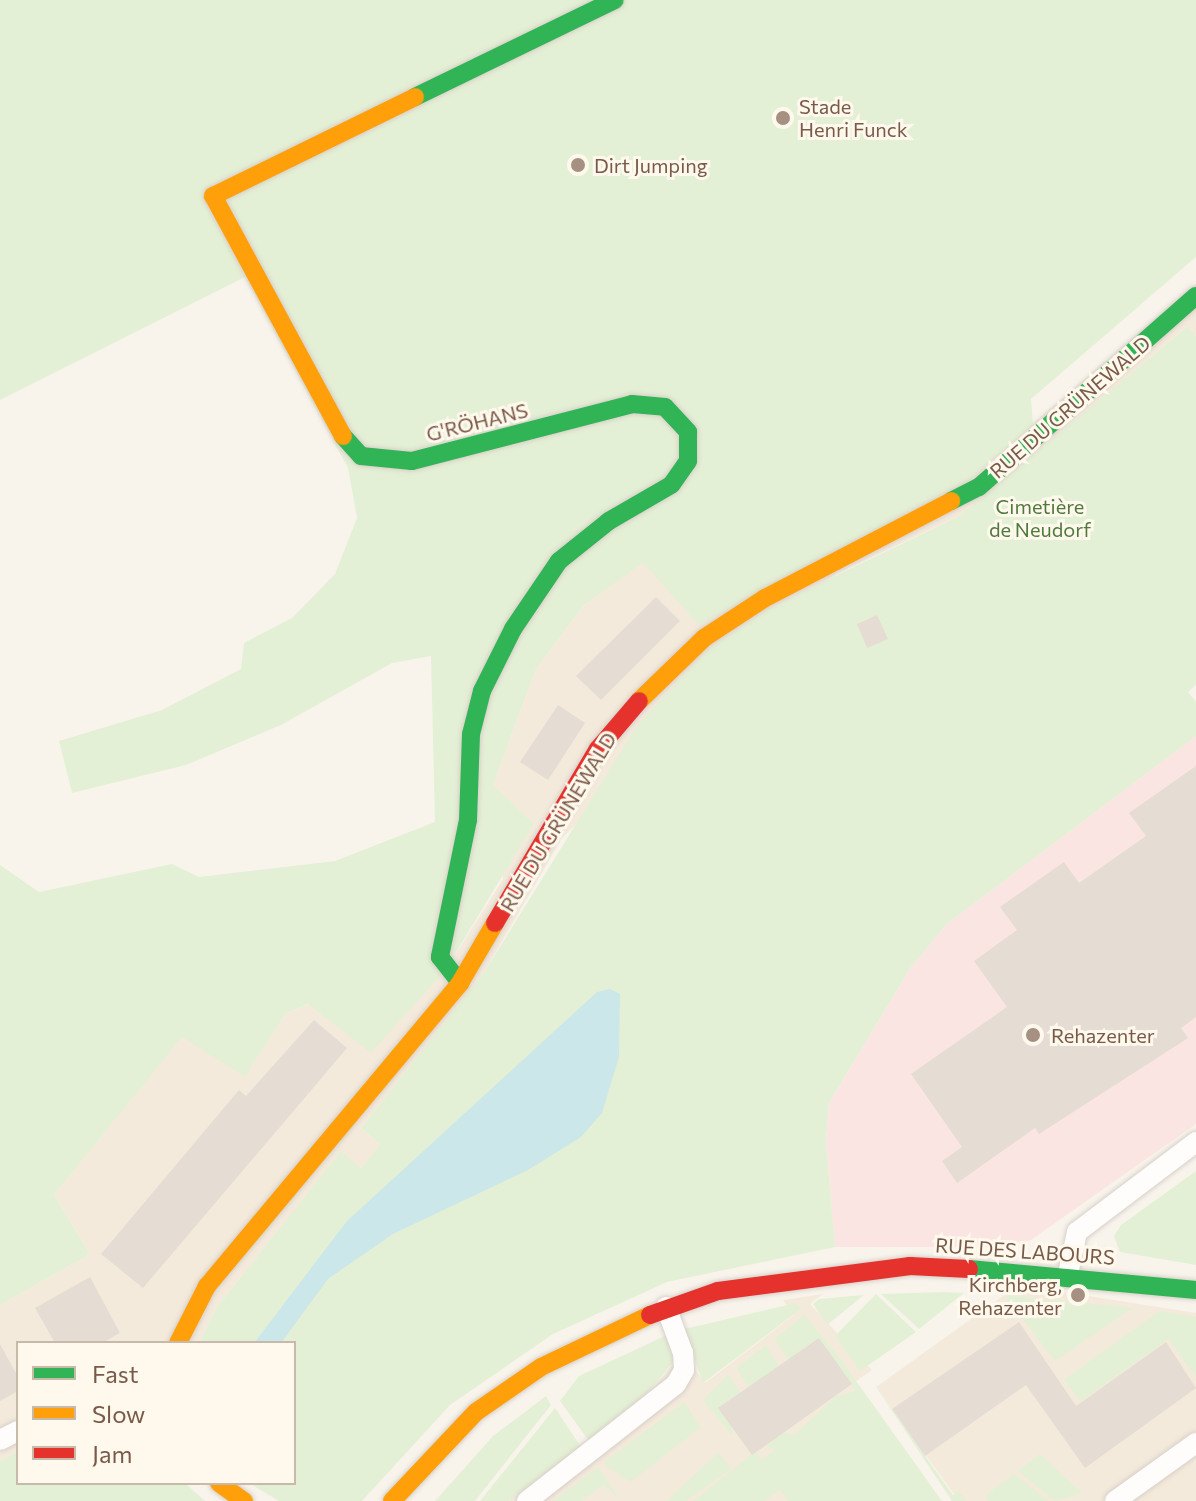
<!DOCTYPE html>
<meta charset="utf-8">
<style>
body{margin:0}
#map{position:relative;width:1196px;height:1501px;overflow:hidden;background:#f8f4ec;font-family:Commissioner,sans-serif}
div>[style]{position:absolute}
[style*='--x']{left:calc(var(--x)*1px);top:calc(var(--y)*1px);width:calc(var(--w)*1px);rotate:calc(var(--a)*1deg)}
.residential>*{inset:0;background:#f4eadb}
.medical>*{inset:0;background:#fae5e3}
.green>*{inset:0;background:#e4f0d5}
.water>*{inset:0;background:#cbe7ea}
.building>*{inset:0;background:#e5dcd3}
.roads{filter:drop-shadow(0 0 2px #d7d0c8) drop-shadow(0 0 2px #d7d0c8)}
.street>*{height:20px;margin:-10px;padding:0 10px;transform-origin:10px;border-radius:10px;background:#fefdfc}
.fast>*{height:18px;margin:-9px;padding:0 9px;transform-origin:9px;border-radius:9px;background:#30b455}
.slow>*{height:18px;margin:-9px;padding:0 9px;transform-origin:9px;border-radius:9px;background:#ff9f0a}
.jam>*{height:18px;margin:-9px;padding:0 9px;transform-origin:9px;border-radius:9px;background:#e5322d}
.dots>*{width:22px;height:22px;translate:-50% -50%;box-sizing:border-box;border:4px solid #fff8ed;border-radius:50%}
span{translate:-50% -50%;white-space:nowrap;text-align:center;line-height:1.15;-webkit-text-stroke:6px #fff8ed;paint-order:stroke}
.poi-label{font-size:20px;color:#795a48}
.left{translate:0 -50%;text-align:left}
.right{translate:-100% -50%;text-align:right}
.street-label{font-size:20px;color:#795a48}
.park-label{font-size:20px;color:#4e7a3c}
.legend{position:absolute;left:16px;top:1341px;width:280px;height:144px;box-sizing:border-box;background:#fff8ed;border:2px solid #c9b9ab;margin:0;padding:10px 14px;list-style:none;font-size:24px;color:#795a48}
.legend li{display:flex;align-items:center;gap:16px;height:40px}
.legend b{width:40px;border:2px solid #c9b9ab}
</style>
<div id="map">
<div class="residential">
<i style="clip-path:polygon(1196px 284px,1196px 336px,1188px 326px,959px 516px,836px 574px,562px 838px,485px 971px,361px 1128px,380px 1144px,361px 1168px,341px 1152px,217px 1307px,199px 1343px,18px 1343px,18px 1451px,0 1461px,0 1305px,90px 1254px,54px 1195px,182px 1036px,245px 1076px,285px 1014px,309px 1004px,428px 986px,446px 969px,503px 879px,493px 785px,536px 669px,583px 606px,642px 563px,945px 498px)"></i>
<i style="clip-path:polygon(1026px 1286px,1196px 1313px,1196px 1501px,959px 1501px,876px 1387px,1010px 1291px)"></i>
<i style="clip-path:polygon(823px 1294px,810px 1304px,872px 1370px,852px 1384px,934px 1501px,509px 1501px,644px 1398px,683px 1353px,705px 1383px,794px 1315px,783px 1300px)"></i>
</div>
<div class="medical">
<i style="clip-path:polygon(1196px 736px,1196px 1124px,1031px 1240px,1007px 1247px,835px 1247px,826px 1142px,829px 1103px,911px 967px,947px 924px)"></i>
</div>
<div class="green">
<i style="clip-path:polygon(0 0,1196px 0,1196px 257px,1031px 399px,1033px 424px,969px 481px,699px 625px,643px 563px,583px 606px,536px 669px,493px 785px,534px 824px,446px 969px,371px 1053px,308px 1004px,285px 1014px,245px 1077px,182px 1037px,54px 1195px,90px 1254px,0 1305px,0 865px,39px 892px,172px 864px,199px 877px,335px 861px,435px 822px,431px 656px,392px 663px,281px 725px,186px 765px,72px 793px,59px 741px,162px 710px,241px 669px,244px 643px,292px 618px,335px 574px,357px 518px,348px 468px,245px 277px,0 400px)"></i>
<i style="clip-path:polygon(1188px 326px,1196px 336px,1196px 685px,1188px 692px,1196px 702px,1196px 736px,947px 924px,911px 967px,829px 1103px,826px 1142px,835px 1247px,667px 1282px,553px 1334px,450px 1405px,362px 1501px,279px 1501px,249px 1483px,294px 1483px,294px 1343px,199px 1343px,217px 1307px,341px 1151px,361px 1168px,380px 1144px,361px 1128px,485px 971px,636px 727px,708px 649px,770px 608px,959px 516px)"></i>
<i style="clip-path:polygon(1196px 1171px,1196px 1265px,1120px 1252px,1114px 1236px,1121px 1225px)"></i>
<i style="clip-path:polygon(964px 1293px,919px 1329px,881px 1294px,944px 1292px)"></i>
<i style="clip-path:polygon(876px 1294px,916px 1332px,860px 1371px,835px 1336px)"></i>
<i style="clip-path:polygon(864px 1295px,827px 1325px,813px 1304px,819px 1299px)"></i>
<i style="clip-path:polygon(1004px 1295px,1133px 1308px,1055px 1361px)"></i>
<i style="clip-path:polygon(796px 1303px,801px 1309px,703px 1383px,684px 1329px)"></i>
<i style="clip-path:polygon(1159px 1311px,1196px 1317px,1196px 1377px,1168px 1339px,1081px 1401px,1064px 1380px)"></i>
<i style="clip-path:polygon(805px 1315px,839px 1357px,942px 1501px,788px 1501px,780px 1490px,764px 1501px,693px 1501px,755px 1452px,762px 1460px,775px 1450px,766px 1445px,784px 1432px,794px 1435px,835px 1397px,856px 1391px,819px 1338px,788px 1360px,774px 1339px)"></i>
<i style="clip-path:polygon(667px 1335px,676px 1359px,644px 1397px,589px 1441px,560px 1401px,579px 1376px)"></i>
<i style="clip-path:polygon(766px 1345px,779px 1366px,749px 1387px,736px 1368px)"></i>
<i style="clip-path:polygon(728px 1375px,741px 1393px,732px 1436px,703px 1400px)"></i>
<i style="clip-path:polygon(876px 1387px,953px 1495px,959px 1491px,966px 1501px,952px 1501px)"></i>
<i style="clip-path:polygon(546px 1396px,551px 1405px,475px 1501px,435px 1501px,493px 1436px)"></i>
<i style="clip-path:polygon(684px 1402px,701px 1427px,631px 1482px,607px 1467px,604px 1462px)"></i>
<i style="clip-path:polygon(555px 1408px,581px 1447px,509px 1501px,480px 1501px)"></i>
<i style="clip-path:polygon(18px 1451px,18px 1483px,185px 1483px,205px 1501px,0 1501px,0 1461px)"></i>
<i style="clip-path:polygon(719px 1452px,731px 1469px,686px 1501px,666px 1501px)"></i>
<i style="clip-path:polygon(1040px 1454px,1082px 1493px,1055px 1501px,1018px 1471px)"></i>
<i style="clip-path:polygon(598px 1467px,621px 1501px,604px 1485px,581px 1501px,553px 1501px)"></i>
<i style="clip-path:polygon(1014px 1474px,1049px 1501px,989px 1501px,985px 1496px)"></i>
</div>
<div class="water">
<i style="clip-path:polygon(610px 989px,620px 994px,619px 1057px,602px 1113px,581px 1137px,528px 1170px,393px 1234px,328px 1279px,281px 1343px,254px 1343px,347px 1221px,597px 992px)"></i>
</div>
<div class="building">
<i style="clip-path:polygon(656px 597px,680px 621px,601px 700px,576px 676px)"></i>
<i style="clip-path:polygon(877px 615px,888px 639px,867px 648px,857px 624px)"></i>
<i style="clip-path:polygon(558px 705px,585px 723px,548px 780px,520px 762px)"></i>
<i style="clip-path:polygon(1196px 766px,1196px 1017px,1181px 1028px,1188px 1038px,1039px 1134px,1035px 1128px,957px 1183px,942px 1161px,962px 1147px,911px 1074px,1007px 1007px,974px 961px,1017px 930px,1000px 907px,1064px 862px,1079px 883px,1146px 836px,1129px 813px)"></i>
<i style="clip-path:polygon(314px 1020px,347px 1048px,143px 1288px,101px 1254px,239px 1090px,246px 1096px)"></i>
<i style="clip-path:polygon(90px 1277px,120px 1333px,102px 1343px,55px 1343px,35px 1308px)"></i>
<i style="clip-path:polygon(1019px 1322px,1076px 1406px,1166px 1342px,1196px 1388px,1085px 1468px,1026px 1385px,925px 1456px,892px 1409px)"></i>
<i style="clip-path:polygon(819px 1338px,852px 1384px,752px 1455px,718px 1408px)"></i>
<i style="clip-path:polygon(0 1344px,18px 1377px,18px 1391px,0 1401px)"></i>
</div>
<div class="roads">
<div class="street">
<i style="--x:1068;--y:1274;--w:43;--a:-77.9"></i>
<i style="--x:1077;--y:1232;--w:149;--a:-37.1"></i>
<i style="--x:0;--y:1440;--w:20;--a:-27"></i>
<i style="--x:527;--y:1501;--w:189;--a:-38.1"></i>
<i style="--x:676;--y:1384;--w:16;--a:-60"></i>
<i style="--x:684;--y:1370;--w:17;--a:-93"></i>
<i style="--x:683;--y:1353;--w:49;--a:-110.3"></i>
<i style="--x:1115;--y:1501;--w:100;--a:-35.6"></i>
</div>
<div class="fast">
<i style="--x:415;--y:97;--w:222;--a:-25.9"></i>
<i style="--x:343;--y:436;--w:27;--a:48"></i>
<i style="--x:361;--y:456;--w:51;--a:5.6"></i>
<i style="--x:412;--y:461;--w:227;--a:-14.5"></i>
<i style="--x:632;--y:404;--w:33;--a:5"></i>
<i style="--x:665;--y:407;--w:34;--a:47"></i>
<i style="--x:688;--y:432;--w:29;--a:90"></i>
<i style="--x:688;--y:461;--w:29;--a:125"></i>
<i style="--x:671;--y:485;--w:72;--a:149.9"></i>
<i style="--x:609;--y:521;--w:64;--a:141.3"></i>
<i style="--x:559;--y:561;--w:82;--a:124.1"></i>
<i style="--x:513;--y:629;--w:69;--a:116.6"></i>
<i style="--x:482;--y:691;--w:44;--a:104.3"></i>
<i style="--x:471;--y:734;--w:86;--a:92"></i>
<i style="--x:468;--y:820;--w:140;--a:101.6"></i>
<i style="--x:440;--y:957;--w:33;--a:52"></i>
<i style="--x:951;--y:501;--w:31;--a:-27"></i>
<i style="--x:979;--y:487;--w:289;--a:-41.4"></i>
<i style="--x:969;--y:1269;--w:228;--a:5.3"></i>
</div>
<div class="slow">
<i style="--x:343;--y:436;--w:273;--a:-118.4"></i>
<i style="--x:213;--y:196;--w:225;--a:-26.1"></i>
<i style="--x:639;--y:701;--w:91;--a:-44.1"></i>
<i style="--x:704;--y:638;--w:73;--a:-33.3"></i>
<i style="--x:765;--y:598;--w:210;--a:-27.5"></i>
<i style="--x:178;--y:1343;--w:64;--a:-63"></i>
<i style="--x:207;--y:1286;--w:395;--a:-50.1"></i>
<i style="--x:460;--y:983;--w:69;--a:-59.7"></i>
<i style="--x:219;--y:1483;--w:31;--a:36"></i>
<i style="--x:392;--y:1501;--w:122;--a:-46.7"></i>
<i style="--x:476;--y:1412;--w:79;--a:-34.7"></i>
<i style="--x:541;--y:1367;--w:121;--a:-25.5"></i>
</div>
<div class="jam">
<i style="--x:495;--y:923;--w:202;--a:-59.4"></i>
<i style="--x:598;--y:749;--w:63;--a:-49.5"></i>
<i style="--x:650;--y:1315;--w:72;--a:-19.4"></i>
<i style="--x:718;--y:1291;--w:194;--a:-7.4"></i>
<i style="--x:910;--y:1266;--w:59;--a:2.9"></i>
</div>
</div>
<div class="dots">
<i style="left:783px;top:118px;background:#a59081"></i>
<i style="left:578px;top:165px;background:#a59081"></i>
<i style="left:1033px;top:1035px;background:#a59081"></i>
<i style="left:1078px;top:1295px;background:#a59081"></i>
</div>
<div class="poi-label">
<span class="left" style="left:799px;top:118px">Stade<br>Henri Funck</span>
<span class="left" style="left:594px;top:165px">Dirt Jumping</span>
<span class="left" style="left:1051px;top:1035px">Rehazenter</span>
<span class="right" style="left:1062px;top:1296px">Kirchberg,<br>Rehazenter</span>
</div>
<div class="street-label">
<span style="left:1070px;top:407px;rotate:-41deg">RUE DU GRÜNEWALD</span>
<span style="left:477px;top:422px;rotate:-14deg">G'RÖHANS</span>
<span style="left:558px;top:822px;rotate:-59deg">RUE DU GRÜNEWALD</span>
<span style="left:1025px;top:1251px;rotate:4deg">RUE DES LABOURS</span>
</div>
<div class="park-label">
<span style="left:1040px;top:518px">Cimetière<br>de Neudorf</span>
</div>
<ul class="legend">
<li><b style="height:10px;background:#30b455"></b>Fast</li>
<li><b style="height:10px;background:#ff9f0a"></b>Slow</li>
<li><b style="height:10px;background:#e5322d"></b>Jam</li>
</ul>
</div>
